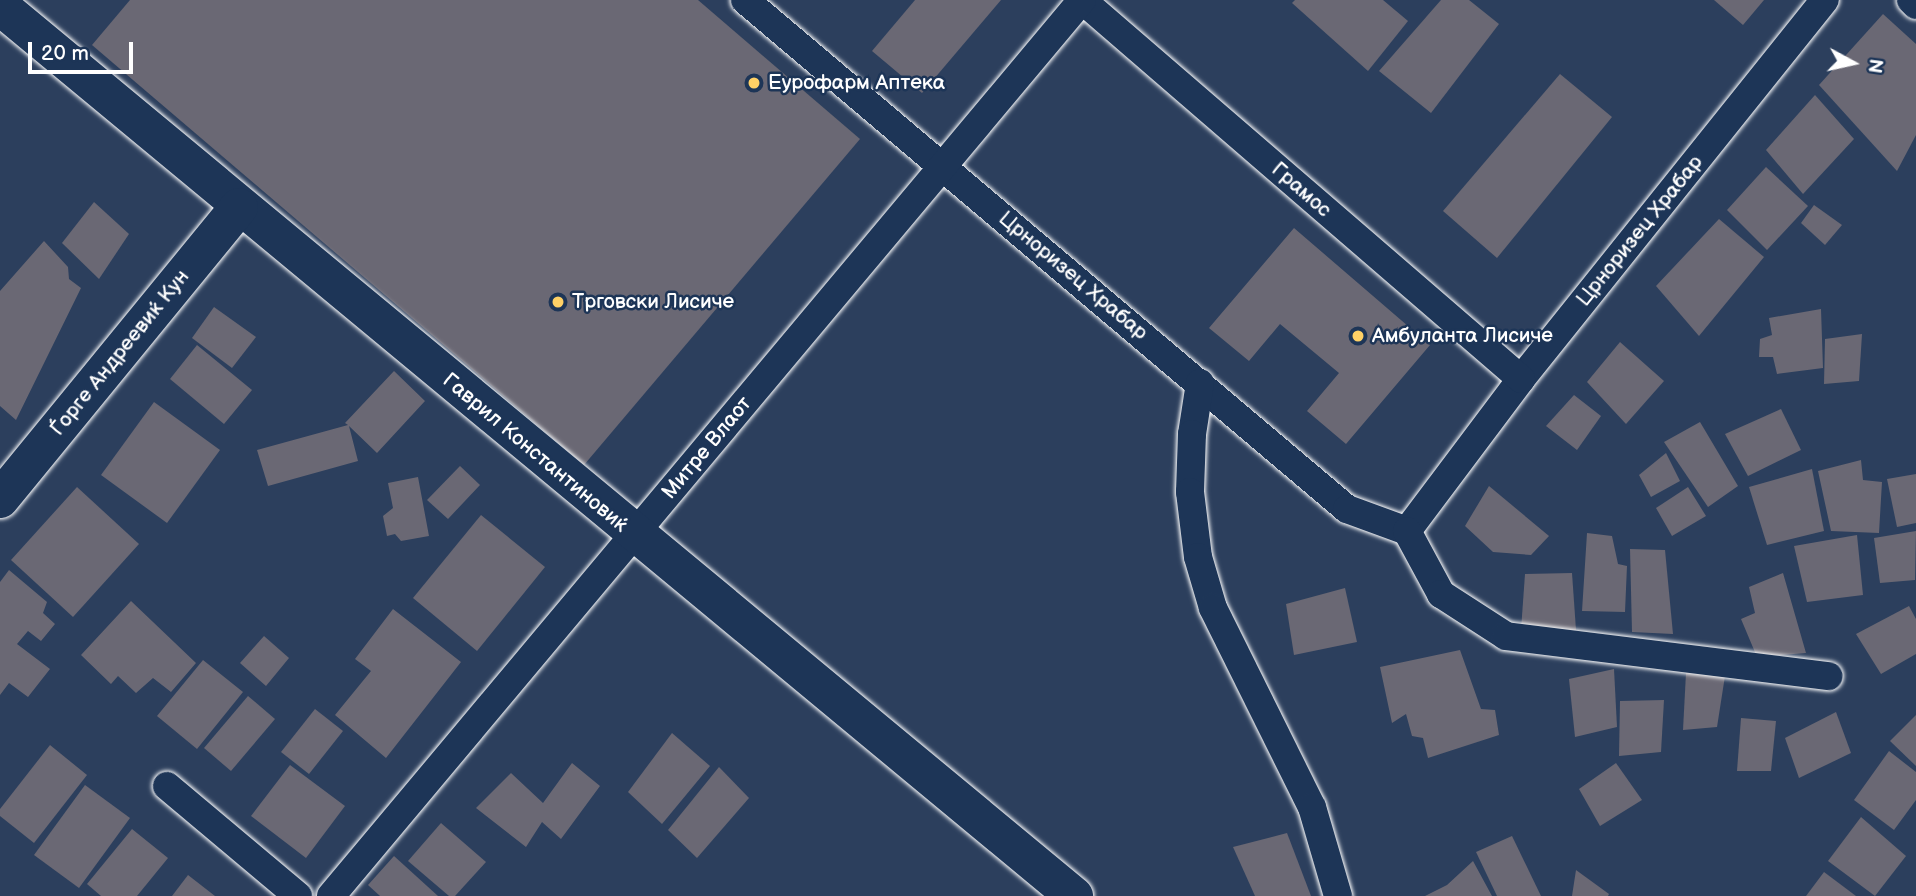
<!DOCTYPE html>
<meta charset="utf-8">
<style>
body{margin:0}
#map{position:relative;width:1916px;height:896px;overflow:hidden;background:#2c3f5d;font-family:"Balsamiq Sans",sans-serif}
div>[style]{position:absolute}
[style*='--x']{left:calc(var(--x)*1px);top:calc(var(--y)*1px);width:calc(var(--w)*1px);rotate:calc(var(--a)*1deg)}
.building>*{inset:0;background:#6a6874}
.roads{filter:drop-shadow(0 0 2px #fff) drop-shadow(0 0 2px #fff)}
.street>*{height:28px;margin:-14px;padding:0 14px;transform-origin:14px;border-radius:14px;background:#1d3557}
.secondary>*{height:38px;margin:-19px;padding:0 19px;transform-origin:19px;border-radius:19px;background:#1d3557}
.dots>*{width:19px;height:19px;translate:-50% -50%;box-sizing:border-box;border:4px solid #1d3557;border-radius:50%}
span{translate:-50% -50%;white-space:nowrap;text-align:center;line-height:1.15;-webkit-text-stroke:5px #1d3557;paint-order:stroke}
.poi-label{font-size:21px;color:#fff}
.left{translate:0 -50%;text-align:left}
.street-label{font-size:21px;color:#fff}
.north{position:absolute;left:1818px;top:28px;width:70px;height:70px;-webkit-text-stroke:5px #1d3557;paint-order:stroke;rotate:98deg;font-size:19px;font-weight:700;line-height:28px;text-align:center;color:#fff}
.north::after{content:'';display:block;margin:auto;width:24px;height:32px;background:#fff;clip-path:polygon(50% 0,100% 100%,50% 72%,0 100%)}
.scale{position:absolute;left:28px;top:42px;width:105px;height:32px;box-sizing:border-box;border:4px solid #fff;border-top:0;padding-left:9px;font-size:21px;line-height:24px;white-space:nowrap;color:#fff;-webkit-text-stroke:5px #1d3557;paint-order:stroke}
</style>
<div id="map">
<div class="building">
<i style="clip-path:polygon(130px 0,698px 0,860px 139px,584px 465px,92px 45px)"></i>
<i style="clip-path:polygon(915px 0,1001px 0,922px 93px,872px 51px)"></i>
<i style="clip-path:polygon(1295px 0,1383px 0,1408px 21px,1368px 71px,1292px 3px)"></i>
<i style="clip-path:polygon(1441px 0,1469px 0,1499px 24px,1431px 113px,1379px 71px)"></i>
<i style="clip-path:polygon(1714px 0,1764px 0,1743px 25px)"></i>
<i style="clip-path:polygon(1883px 14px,1916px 44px,1916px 135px,1897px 171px,1819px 85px)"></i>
<i style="clip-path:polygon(1560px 74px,1612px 117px,1497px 258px,1443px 211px)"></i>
<i style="clip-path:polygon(1815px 95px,1854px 139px,1803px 194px,1766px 150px)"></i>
<i style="clip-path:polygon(1766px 167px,1808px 206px,1767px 250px,1727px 210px)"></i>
<i style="clip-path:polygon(94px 202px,129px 234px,99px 279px,62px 243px)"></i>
<i style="clip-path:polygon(1814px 205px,1842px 225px,1825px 245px,1801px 223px)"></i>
<i style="clip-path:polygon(1719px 219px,1764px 257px,1699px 336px,1656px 286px)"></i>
<i style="clip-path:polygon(1294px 228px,1430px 345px,1346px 444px,1307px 411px,1339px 373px,1280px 324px,1249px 361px,1209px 328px)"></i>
<i style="clip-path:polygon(44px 241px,68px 267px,69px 279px,81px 288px,16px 420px,0 406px,0 291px)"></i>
<i style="clip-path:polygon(214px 307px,256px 337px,232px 368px,192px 338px)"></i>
<i style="clip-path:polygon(1821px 309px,1823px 368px,1777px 374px,1773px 357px,1759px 357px,1760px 339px,1772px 335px,1769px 318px)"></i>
<i style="clip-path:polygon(1862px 334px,1859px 381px,1824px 384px,1825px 339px)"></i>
<i style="clip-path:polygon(1620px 342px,1664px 381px,1626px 424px,1587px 382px)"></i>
<i style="clip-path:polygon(197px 345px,252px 390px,224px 424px,170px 379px)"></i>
<i style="clip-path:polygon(394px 371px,425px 401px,377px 453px,349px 426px,358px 461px,268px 486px,257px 450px,348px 425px,345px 423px)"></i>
<i style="clip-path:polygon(1574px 395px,1601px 416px,1577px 450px,1546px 426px)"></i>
<i style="clip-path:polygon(154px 402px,220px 450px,167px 523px,101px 475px)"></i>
<i style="clip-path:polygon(1781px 409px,1801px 450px,1748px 476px,1725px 434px)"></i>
<i style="clip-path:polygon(1700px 422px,1738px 486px,1708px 507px,1664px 442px)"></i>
<i style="clip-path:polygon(1666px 453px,1680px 481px,1651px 497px,1639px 475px)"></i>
<i style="clip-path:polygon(1861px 460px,1863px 480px,1882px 482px,1879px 533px,1831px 531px,1818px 471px)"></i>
<i style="clip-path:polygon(460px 466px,480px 485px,448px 519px,427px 500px)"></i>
<i style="clip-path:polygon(1812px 469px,1824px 531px,1767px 545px,1749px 487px)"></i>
<i style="clip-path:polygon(1916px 474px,1916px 523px,1897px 527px,1887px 479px)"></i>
<i style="clip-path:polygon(418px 477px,429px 536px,401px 541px,395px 534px,387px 536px,383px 516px,393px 508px,388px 483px)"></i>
<i style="clip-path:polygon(1489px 486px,1549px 536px,1531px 555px,1493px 552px,1465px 526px)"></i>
<i style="clip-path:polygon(77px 487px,139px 544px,73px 617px,11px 560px)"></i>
<i style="clip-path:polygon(1688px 487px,1706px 516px,1672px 536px,1656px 508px)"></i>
<i style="clip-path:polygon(481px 515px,545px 567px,477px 651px,413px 598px)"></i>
<i style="clip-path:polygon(1916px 531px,1915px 580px,1880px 583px,1874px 538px)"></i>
<i style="clip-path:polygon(1587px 533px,1612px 536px,1618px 564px,1627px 566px,1625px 612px,1582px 611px)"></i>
<i style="clip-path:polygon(1857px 535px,1863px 595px,1807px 602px,1794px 546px)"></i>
<i style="clip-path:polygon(1630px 549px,1665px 550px,1673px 634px,1632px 632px)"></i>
<i style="clip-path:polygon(9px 570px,47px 602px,43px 613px,55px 624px,41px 641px,28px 631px,17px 644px,50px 669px,28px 697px,9px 683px,0 695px,0 582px)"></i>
<i style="clip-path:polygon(1572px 573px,1576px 630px,1521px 630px,1525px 574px)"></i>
<i style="clip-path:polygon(1783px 573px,1806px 653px,1757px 657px,1741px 619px,1755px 613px,1749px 587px)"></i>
<i style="clip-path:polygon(1345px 588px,1357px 642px,1294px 655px,1286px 604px)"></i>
<i style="clip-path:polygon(131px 601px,196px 663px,171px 692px,153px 678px,136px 693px,118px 676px,111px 684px,81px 655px)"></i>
<i style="clip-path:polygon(1909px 606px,1916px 619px,1916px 654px,1881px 674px,1856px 634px)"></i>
<i style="clip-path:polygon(393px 609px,461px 662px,386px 758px,335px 715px,371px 671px,355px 659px)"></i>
<i style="clip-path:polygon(264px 636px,289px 658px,266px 686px,240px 663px)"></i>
<i style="clip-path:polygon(1460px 650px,1481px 709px,1495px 710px,1499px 735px,1428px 758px,1423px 738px,1412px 736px,1406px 714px,1392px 723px,1380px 667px)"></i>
<i style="clip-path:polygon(203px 660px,243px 692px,197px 749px,157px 716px)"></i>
<i style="clip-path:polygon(1614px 669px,1617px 727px,1575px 737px,1569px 679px)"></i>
<i style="clip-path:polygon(1686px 673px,1725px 676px,1717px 727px,1683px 730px)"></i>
<i style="clip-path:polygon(248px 696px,275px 719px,231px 771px,204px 748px)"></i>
<i style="clip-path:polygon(1664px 700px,1661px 752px,1619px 756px,1620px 701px)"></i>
<i style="clip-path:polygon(315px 709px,343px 731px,309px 774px,281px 752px)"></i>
<i style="clip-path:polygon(1836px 712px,1851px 753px,1799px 778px,1785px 738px)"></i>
<i style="clip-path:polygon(1916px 715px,1916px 766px,1890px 741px)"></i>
<i style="clip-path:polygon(1741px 718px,1776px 721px,1771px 771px,1737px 771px)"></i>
<i style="clip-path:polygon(672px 733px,710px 766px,662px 824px,628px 792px)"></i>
<i style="clip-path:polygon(50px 745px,87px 775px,34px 843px,0 816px,0 809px)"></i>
<i style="clip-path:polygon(1889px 751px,1916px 772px,1916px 800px,1894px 830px,1854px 800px)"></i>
<i style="clip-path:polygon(572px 763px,600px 786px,561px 839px,542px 822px,526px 847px,476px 808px,511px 773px,543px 803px)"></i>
<i style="clip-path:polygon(1616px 763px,1642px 800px,1600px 826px,1579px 789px)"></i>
<i style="clip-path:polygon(290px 765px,345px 806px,306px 858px,251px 816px)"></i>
<i style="clip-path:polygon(719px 767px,749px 798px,697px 858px,668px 830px)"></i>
<i style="clip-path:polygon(85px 785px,130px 818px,79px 888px,34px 855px)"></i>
<i style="clip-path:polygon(1861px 817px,1906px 856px,1875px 896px,1828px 861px)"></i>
<i style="clip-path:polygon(441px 823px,486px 862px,455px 896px,449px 896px,408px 861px)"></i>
<i style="clip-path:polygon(132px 829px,168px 858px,137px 896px,101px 896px,87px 884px)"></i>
<i style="clip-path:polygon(1287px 833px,1311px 896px,1255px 896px,1233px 847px)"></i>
<i style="clip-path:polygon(1512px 836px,1541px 896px,1497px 896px,1476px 852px)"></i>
<i style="clip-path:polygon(394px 856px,438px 896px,380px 896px,368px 885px)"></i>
<i style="clip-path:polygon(1473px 861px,1492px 896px,1425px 896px,1447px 885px)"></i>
<i style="clip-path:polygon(1576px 870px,1609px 894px,1608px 896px,1572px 896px)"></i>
<i style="clip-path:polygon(1824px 872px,1856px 896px,1806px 896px)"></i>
<i style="clip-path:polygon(188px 875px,215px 896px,172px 896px)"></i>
</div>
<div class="roads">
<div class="street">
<i style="--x:745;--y:0;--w:788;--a:40.22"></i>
<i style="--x:1347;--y:509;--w:64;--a:20.1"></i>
<i style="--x:1407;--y:531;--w:190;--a:-53.1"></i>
<i style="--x:1521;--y:379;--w:486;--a:-51.3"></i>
<i style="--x:1082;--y:0;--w:580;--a:40.8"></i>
<i style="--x:1911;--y:0;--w:7;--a:45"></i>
<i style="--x:1200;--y:383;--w:52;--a:98.9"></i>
<i style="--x:1192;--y:434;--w:58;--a:92"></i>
<i style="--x:1190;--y:492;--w:65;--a:83"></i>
<i style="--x:1198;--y:557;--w:53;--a:73.6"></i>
<i style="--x:1213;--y:608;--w:222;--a:63.6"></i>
<i style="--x:1312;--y:807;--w:93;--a:73.7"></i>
<i style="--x:1407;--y:531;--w:72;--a:61.6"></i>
<i style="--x:1441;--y:594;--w:77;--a:32.9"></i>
<i style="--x:1506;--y:636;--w:325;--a:7.1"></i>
<i style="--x:167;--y:786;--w:171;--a:40"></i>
<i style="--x:331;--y:896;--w:1169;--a:-50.03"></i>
</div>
<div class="secondary">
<i style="--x:0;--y:6;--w:1395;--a:39.65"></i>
<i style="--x:0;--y:499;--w:377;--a:-50.7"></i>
</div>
</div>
<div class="dots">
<i style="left:754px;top:83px;background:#ffd166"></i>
<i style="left:558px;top:302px;background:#ffd166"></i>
<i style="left:1358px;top:336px;background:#ffd166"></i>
</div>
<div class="poi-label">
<span class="left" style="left:768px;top:83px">Еурофарм Аптека</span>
<span class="left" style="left:572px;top:302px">Трговски Лисиче</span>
<span class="left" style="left:1372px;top:336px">Амбуланта Лисиче</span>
</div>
<div class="street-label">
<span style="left:1301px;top:190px;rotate:41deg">Грамос</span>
<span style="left:1640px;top:231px;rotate:-51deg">Црноризец Храбар</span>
<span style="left:1073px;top:276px;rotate:40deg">Црноризец Храбар</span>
<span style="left:120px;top:353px;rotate:-51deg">Ѓорге Андреевиќ Кун</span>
<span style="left:707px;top:448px;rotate:-50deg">Митре Влаот</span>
<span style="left:535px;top:453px;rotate:40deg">Гаврил Константиновиќ</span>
</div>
<div class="north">N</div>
<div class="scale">20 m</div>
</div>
